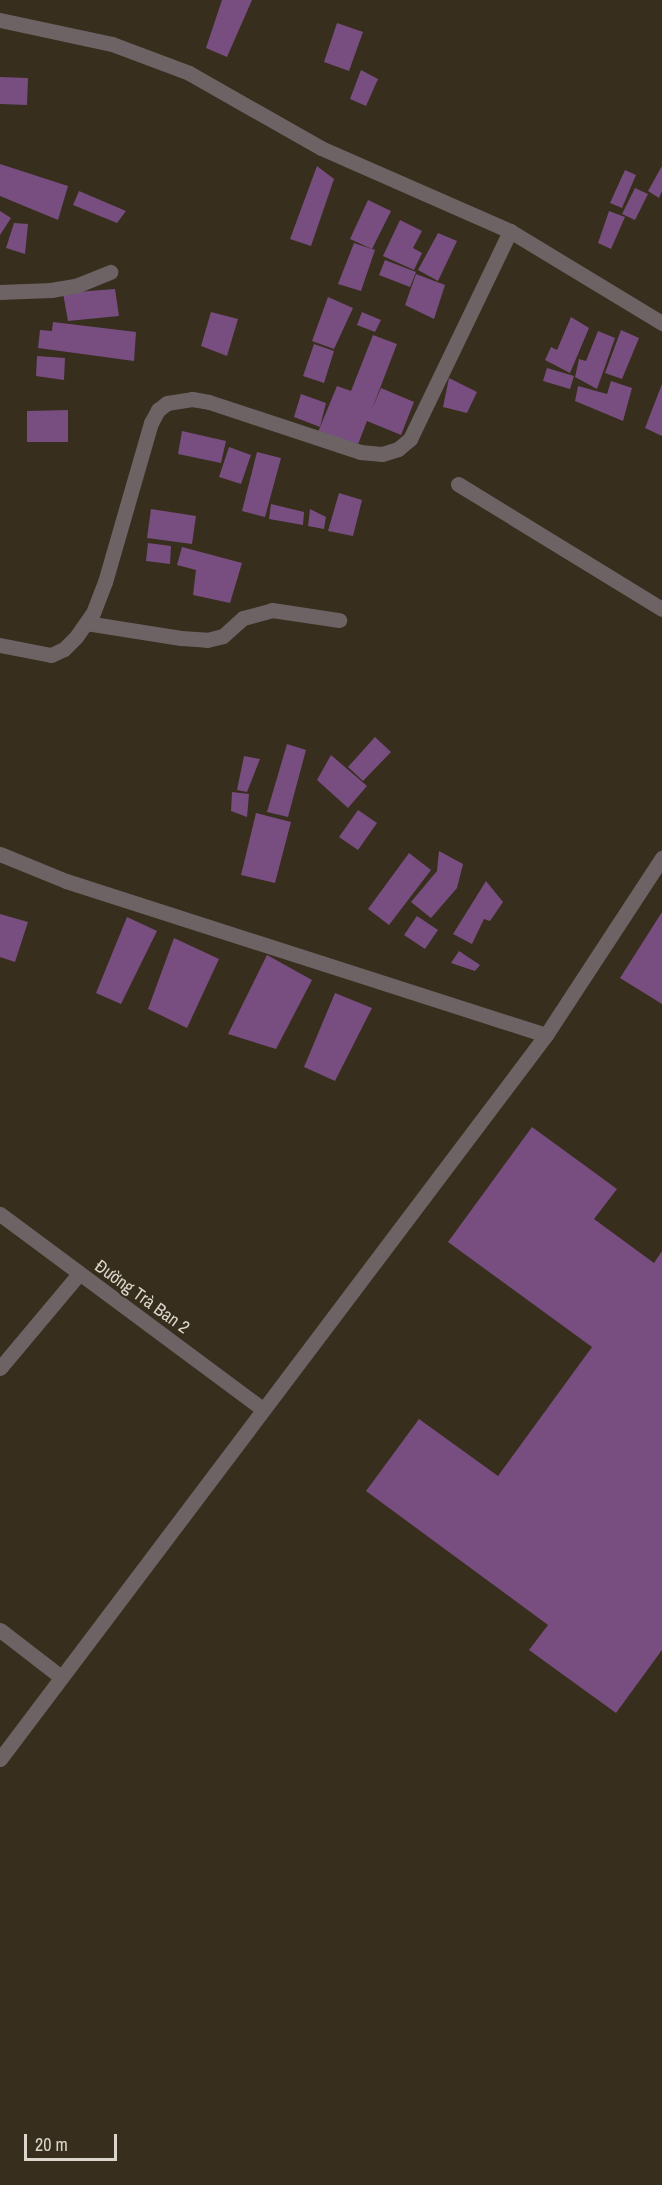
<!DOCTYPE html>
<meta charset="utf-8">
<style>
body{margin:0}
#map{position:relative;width:662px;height:2185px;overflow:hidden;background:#372e1d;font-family:"Archivo Narrow",sans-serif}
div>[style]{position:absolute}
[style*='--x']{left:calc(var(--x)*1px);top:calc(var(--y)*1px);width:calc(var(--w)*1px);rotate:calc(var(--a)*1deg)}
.building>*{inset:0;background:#774e7f}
.minor>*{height:15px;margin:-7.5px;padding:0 7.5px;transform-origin:7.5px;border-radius:7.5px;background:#6d6364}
span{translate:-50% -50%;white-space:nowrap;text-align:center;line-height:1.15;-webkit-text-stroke:4.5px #372e1d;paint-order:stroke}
.street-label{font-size:18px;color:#dbd5cb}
.scale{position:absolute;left:24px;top:2134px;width:93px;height:27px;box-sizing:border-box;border:3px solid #dbd5cb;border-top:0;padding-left:8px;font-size:18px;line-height:21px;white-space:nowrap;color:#dbd5cb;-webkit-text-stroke:4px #372e1d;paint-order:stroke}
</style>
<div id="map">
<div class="building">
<i style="clip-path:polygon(222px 0,252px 0,227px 57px,206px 48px)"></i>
<i style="clip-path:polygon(337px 23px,363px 32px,349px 71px,324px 62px)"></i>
<i style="clip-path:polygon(361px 70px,378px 79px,366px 106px,350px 99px)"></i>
<i style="clip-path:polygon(0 77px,28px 78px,27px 105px,0 104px)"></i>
<i style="clip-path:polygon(0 164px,68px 186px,58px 220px,0 196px)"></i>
<i style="clip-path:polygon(317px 166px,334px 179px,311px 246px,290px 239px)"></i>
<i style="clip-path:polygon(662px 166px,662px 191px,659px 198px,648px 191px)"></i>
<i style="clip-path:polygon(625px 170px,636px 175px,622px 208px,610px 203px)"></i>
<i style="clip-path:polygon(635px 188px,648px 194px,635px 220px,622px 214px)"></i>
<i style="clip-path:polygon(79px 191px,126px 211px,117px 223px,73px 205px)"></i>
<i style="clip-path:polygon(368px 200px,391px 211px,372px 249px,350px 239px)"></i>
<i style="clip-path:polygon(0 211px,11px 218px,0 235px)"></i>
<i style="clip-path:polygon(609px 211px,625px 217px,611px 249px,598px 243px)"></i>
<i style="clip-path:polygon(400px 220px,422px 231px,413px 248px,422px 253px,414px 270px,383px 256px)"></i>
<i style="clip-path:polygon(14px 223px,28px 224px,25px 254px,6px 248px)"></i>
<i style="clip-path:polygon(438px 233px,457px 241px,438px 281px,418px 270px)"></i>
<i style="clip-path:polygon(354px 243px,375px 250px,361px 291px,338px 284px)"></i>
<i style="clip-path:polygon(385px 260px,416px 272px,410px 287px,379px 275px)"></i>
<i style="clip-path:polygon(416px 274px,445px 285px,434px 319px,405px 305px)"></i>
<i style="clip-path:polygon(115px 289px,119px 316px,68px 321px,63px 293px)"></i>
<i style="clip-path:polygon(328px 297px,353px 308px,334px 349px,312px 341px)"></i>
<i style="clip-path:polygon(211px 312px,238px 319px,227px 356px,201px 346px)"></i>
<i style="clip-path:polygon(362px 312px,381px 320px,375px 332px,357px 325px)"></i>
<i style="clip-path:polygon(571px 317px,589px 328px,570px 373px,545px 360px,551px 347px,557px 350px)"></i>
<i style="clip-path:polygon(53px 322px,136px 332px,134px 361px,38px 348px,40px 330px,52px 331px)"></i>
<i style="clip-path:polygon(621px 330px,639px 338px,622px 379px,605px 373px)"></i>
<i style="clip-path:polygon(598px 331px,615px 338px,597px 389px,575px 377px,579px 359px,586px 361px)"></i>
<i style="clip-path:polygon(373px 335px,397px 344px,372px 409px,381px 388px,414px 402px,401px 435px,367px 421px,357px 447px,318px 432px,337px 386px,351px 391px)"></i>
<i style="clip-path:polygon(314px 344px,334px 351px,324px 383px,303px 376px)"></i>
<i style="clip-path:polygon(37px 356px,65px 358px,64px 380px,36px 376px)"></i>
<i style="clip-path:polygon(547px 368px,574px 376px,570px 389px,543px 381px)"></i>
<i style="clip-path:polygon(449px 378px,477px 392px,467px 413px,443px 407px)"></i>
<i style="clip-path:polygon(611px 381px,632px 388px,623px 421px,575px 401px,578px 386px,607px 394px)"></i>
<i style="clip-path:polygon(662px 384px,662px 436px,645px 428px)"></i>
<i style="clip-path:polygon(301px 394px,326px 403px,320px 427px,294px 417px)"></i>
<i style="clip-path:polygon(68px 410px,68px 442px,27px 442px,27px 411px)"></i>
<i style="clip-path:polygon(182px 431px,226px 441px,221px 463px,178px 454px)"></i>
<i style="clip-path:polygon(229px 447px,251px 455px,241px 484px,219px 477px)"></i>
<i style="clip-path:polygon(257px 452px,281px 458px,265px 517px,242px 511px)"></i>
<i style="clip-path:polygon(339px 493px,362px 500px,353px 536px,328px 531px)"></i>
<i style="clip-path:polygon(271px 504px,304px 512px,303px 525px,269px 519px)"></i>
<i style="clip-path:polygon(151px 509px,196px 516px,192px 544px,147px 538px)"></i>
<i style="clip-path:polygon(310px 509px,326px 517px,324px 529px,308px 526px)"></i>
<i style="clip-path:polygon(148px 543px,171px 546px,170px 564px,146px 561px)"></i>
<i style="clip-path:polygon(182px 547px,242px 563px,230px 603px,193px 595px,196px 570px,177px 565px)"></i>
<i style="clip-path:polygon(375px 737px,391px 752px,363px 781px,348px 767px)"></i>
<i style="clip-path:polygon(287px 744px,306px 750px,288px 817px,267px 812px)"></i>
<i style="clip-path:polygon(331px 755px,367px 786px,348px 808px,317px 780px)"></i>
<i style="clip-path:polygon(244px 756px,260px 759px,247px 792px,237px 790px)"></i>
<i style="clip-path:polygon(232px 792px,249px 794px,247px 817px,231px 811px)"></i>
<i style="clip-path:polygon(358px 810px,377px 823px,358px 850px,339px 837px)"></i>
<i style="clip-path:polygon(256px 813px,291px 822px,275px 883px,241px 875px)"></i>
<i style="clip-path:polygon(439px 851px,463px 864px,457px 888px,431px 918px,411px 902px,437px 871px)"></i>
<i style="clip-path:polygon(409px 853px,431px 870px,389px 925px,368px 909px)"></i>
<i style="clip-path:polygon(486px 881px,503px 902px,490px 921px,484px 919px,472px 944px,453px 934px)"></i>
<i style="clip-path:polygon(662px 912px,662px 1004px,620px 978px)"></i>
<i style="clip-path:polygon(0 914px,28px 922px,15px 962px,0 957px)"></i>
<i style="clip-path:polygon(417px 916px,438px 930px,425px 949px,404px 935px)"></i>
<i style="clip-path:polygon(127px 917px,157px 931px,121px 1004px,96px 993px)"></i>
<i style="clip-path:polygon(174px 938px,219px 959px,187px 1028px,148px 1009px)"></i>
<i style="clip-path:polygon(459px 951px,480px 965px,475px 971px,451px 963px)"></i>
<i style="clip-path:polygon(267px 955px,312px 980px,276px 1049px,228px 1034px)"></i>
<i style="clip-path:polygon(335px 993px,372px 1008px,335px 1081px,304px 1067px)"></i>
<i style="clip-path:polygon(532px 1127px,617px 1189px,594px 1219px,654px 1263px,662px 1251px,662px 1650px,616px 1713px,529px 1650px,548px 1625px,366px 1491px,419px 1419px,498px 1476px,592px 1347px,448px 1242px)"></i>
</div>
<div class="minor">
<i style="--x:0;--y:20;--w:115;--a:12.1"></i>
<i style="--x:112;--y:44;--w:82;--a:20.6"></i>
<i style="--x:189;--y:73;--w:152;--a:29.6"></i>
<i style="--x:321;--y:148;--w:206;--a:23.7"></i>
<i style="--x:510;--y:231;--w:178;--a:31.2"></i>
<i style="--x:0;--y:292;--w:51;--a:-2.2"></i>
<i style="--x:51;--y:290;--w:27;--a:-10"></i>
<i style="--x:78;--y:285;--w:35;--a:-22"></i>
<i style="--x:458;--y:484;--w:239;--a:31.5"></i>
<i style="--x:86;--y:623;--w:96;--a:9"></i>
<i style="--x:181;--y:638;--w:26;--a:4"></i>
<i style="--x:207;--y:640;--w:16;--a:-14"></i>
<i style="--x:223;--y:636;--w:27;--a:-42"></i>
<i style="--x:243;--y:618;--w:30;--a:-15"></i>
<i style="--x:272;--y:610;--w:68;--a:8.5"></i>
<i style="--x:0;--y:645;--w:52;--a:11.1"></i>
<i style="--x:51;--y:655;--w:14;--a:-25"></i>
<i style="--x:64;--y:649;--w:17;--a:-45"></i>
<i style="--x:76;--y:637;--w:29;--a:-55"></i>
<i style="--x:93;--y:613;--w:33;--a:-69"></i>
<i style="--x:105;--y:582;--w:166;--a:-73.9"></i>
<i style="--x:151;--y:423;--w:15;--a:-62"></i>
<i style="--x:158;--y:410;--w:11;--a:-38"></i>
<i style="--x:167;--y:403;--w:25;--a:-9"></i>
<i style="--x:192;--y:399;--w:17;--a:10"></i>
<i style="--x:209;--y:402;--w:159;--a:18.3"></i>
<i style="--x:360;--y:452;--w:22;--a:5"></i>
<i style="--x:382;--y:454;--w:17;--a:-17"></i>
<i style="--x:398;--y:449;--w:16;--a:-40"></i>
<i style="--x:410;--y:439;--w:231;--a:-64.3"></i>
<i style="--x:0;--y:854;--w:71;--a:22.2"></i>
<i style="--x:66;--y:881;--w:504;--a:17.79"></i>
<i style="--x:0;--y:1214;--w:327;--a:36.6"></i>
<i style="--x:0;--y:1368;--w:123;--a:-50"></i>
<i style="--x:0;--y:1630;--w:77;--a:37.6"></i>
<i style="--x:0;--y:1759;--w:907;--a:-52.98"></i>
<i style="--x:546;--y:1035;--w:212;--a:-56.8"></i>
</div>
<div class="street-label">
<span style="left:142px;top:1297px;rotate:36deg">Đường Trà Ban 2</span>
</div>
<div class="scale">20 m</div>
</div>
